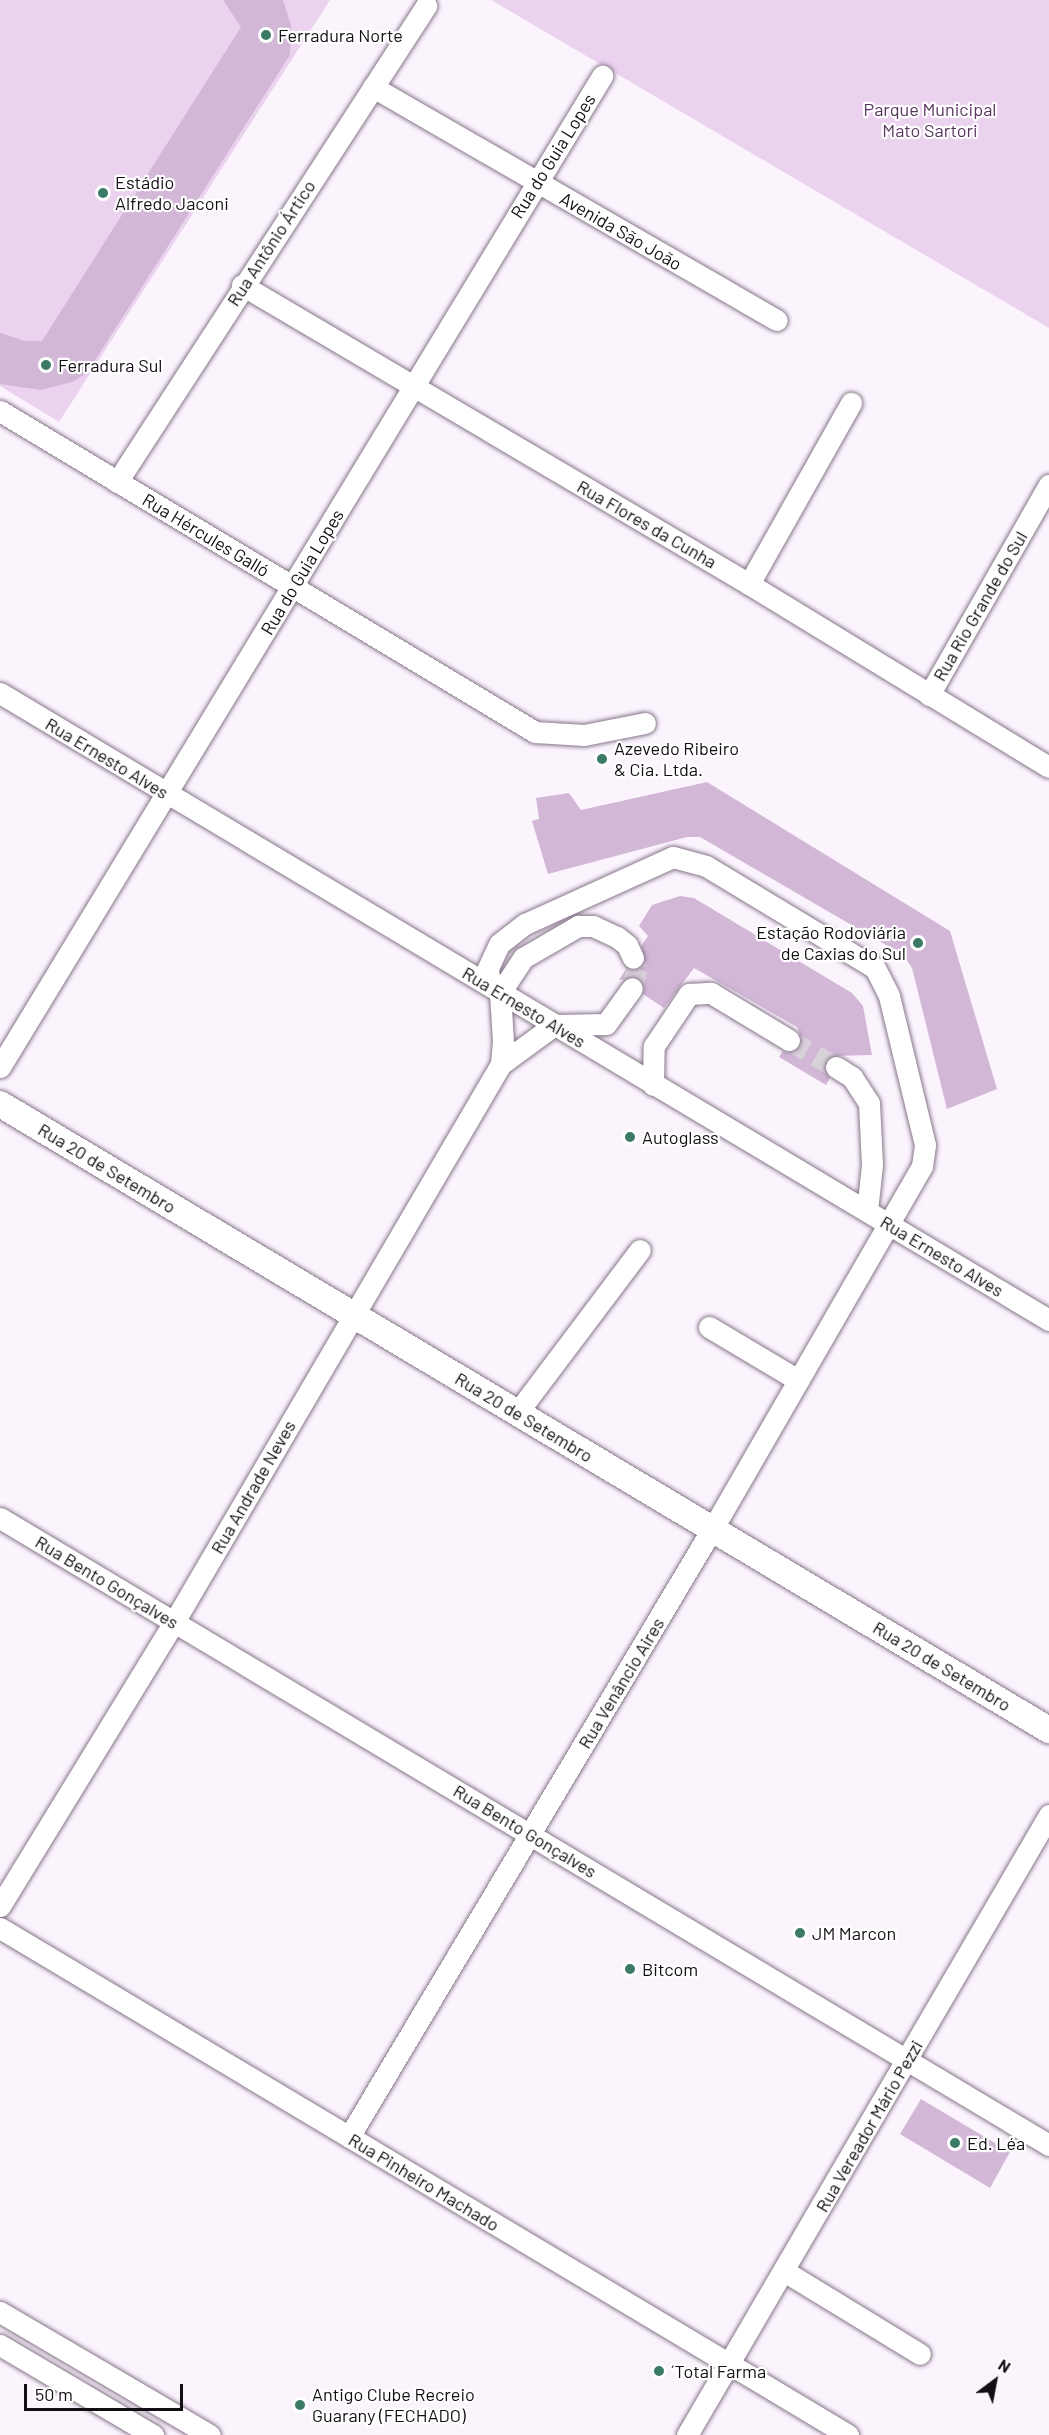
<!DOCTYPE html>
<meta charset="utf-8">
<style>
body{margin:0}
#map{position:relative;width:1049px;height:2435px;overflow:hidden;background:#fbf4fd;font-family:Barlow,sans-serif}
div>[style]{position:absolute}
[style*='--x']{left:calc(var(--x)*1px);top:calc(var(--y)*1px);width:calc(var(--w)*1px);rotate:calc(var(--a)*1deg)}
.green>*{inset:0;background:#ebd2ef}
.building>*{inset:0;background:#d2b7d7}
.minor-tunnel>*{height:21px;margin-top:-10.5px;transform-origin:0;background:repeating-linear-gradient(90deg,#d8d1da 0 21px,transparent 0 31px)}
.roads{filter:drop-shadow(0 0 2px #87768a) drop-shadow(0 0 2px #87768a)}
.minor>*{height:21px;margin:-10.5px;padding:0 10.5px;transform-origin:10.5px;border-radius:10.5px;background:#fff}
.major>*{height:26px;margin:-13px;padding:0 13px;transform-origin:13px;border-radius:13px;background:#fff}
.dots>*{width:16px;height:16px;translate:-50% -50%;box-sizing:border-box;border:3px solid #fff;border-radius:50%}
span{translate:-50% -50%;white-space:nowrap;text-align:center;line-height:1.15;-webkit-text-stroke:4.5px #fff;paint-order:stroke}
.poi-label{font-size:18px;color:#130d14}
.left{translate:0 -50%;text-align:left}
.right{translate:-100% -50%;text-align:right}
.park-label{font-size:18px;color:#59345f}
.street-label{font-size:18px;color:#130d14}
.north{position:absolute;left:965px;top:2351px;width:60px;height:60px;-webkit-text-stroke:4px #fff;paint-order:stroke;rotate:32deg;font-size:16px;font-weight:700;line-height:24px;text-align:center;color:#130d14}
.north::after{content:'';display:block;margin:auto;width:21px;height:27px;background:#130d14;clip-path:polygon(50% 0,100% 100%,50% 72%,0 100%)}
.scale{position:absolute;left:24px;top:2384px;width:159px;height:27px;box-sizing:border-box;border:3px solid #130d14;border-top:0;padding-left:8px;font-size:18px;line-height:21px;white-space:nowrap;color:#130d14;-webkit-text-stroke:4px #fff;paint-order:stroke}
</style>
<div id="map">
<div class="green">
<i style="clip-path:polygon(0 0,330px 0,59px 422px,0 386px)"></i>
<i style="clip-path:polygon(491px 0,1049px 0,1049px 328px)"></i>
</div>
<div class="building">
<i style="clip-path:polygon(223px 0,283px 0,291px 25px,290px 55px,87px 373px,72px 382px,41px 390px,0 384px,0 333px,25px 341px,42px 341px,241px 27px)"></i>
<i style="clip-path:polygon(707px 782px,950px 931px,997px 1089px,947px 1109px,912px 968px,903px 955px,700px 837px,687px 837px,548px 874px,532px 821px,539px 819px,536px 798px,569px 793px,581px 810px)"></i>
<i style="clip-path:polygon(680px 896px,694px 898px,852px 993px,863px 1006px,872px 1055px,830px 1056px,823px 1066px,830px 1078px,826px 1085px,779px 1057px,783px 1051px,789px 1053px,800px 1047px,802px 1040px,797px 1027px,694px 968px,664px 1008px,643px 994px,644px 983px,639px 977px,619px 980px,626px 969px,638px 970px,644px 965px,641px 946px,648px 936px,639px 926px,652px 905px)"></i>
<i style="clip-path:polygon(921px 2099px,1010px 2152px,990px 2188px,900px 2134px)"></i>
</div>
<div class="minor-tunnel">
<i style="--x:632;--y:988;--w:20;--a:-75"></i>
<i style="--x:637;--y:969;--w:12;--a:-110"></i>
<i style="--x:789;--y:1040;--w:54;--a:29.9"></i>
</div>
<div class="roads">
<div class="minor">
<i style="--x:373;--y:87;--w:466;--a:30"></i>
<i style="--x:242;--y:285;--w:589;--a:30.53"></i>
<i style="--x:749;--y:584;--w:351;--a:31.4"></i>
<i style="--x:0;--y:411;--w:624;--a:30.96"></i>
<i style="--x:535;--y:732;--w:49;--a:3.5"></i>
<i style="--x:584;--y:735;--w:62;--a:-11.1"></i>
<i style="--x:117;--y:482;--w:568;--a:-57.01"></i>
<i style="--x:749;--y:584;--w:208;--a:-60.6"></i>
<i style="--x:0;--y:693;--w:1222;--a:30.87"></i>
<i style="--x:929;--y:695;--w:242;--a:-60.3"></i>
<i style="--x:500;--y:993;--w:42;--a:-56.7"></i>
<i style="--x:523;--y:958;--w:64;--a:-30.2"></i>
<i style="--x:578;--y:926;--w:15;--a:0"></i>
<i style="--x:593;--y:926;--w:26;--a:25"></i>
<i style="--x:617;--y:937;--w:13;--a:39"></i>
<i style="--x:627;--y:945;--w:14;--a:65"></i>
<i style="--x:501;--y:1064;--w:66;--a:-36.3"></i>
<i style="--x:554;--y:1025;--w:52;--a:-1.1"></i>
<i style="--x:606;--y:1024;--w:44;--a:-54.2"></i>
<i style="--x:0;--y:1067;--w:1160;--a:-58.72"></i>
<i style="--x:836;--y:1067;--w:19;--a:32"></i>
<i style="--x:852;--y:1077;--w:31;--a:57"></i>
<i style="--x:869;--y:1103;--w:62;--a:87.2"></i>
<i style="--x:872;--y:1165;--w:46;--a:96.2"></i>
<i style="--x:653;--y:1085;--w:39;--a:-89"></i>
<i style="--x:654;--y:1046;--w:63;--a:-56.1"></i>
<i style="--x:689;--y:994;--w:22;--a:-3"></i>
<i style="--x:711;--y:993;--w:91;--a:31.1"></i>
<i style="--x:709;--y:1327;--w:104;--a:30.8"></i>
<i style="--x:517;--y:1413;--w:204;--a:-53"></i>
<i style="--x:0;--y:1518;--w:1222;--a:30.87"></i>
<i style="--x:0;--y:1906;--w:333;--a:-58.5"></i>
<i style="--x:174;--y:1622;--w:647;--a:-59.63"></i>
<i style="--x:501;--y:1064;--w:23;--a:-85"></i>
<i style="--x:503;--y:1041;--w:48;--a:-93.6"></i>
<i style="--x:500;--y:993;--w:19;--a:-126"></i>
<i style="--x:489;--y:978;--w:10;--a:-96"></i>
<i style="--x:488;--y:968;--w:26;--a:-65"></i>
<i style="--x:499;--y:944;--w:33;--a:-38"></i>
<i style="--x:525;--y:924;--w:162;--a:-24.4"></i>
<i style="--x:673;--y:857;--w:34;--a:15"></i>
<i style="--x:706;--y:866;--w:197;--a:31.1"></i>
<i style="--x:875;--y:968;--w:31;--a:63"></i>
<i style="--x:889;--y:996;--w:153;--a:76.4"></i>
<i style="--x:925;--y:1145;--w:21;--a:98"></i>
<i style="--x:922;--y:1166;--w:419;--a:120"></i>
<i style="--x:712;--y:1529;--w:708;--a:120.84"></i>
<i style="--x:0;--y:1928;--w:988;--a:30.87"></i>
<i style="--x:784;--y:2271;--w:159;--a:31.4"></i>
<i style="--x:0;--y:2312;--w:243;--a:30.4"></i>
<i style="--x:0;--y:2345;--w:178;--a:30.5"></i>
<i style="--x:687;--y:2435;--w:718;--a:-59.72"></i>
</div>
<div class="major">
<i style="--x:0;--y:1104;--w:1222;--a:30.83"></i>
</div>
</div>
<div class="dots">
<i style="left:266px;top:35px;background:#3b7a67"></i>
<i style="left:103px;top:193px;background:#3b7a67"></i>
<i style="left:46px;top:365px;background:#3b7a67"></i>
<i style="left:602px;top:759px;background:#3b7a67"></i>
<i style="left:918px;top:943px;background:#3b7a67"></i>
<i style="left:630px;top:1137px;background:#3b7a67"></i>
<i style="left:800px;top:1933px;background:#3b7a67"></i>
<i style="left:630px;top:1969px;background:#3b7a67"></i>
<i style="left:955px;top:2143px;background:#3b7a67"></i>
<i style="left:659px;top:2371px;background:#3b7a67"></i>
<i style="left:300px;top:2405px;background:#3b7a67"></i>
</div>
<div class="poi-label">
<span class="left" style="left:278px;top:35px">Ferradura Norte</span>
<span class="left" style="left:115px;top:193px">Estádio<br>Alfredo Jaconi</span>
<span class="left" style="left:58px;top:365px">Ferradura Sul</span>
<span class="left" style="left:614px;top:759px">Azevedo Ribeiro<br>&amp; Cia. Ltda.</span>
<span class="right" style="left:906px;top:943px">Estação Rodoviária<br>de Caxias do Sul</span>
<span class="left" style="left:642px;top:1137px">Autoglass</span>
<span class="left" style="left:812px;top:1933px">JM Marcon</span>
<span class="left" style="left:642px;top:1969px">Bitcom</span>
<span class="left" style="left:967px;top:2143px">Ed. Léa</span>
<span class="left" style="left:671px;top:2371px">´Total Farma</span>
<span class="left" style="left:312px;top:2405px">Antigo Clube Recreio<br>Guarany (FECHADO)</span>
</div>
<div class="park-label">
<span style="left:930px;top:120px">Parque Municipal<br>Mato Sartori</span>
</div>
<div class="street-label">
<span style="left:553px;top:156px;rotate:-58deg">Rua do Guia Lopes</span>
<span style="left:621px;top:231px;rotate:30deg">Avenida São João</span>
<span style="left:271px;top:243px;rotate:-57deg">Rua Antônio Ártico</span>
<span style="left:647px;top:524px;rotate:30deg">Rua Flores da Cunha</span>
<span style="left:206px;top:535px;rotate:31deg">Rua Hércules Galló</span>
<span style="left:302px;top:572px;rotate:-59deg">Rua do Guia Lopes</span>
<span style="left:980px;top:606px;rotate:-60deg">Rua Rio Grande do Sul</span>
<span style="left:107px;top:758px;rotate:31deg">Rua Ernesto Alves</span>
<span style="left:524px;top:1007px;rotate:31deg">Rua Ernesto Alves</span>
<span style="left:107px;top:1168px;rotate:31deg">Rua 20 de Setembro</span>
<span style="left:942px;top:1256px;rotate:31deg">Rua Ernesto Alves</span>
<span style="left:524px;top:1417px;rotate:31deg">Rua 20 de Setembro</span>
<span style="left:253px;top:1487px;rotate:-60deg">Rua Andrade Neves</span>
<span style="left:107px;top:1582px;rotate:31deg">Rua Bento Gonçalves</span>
<span style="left:942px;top:1666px;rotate:31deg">Rua 20 de Setembro</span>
<span style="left:621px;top:1683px;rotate:-59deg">Rua Venâncio Aires</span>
<span style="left:525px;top:1831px;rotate:31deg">Rua Bento Gonçalves</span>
<span style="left:869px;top:2126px;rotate:-60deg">Rua Vereador Mário Pezzi</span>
<span style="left:424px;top:2182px;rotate:31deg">Rua Pinheiro Machado</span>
</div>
<div class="north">N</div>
<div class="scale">50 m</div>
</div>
